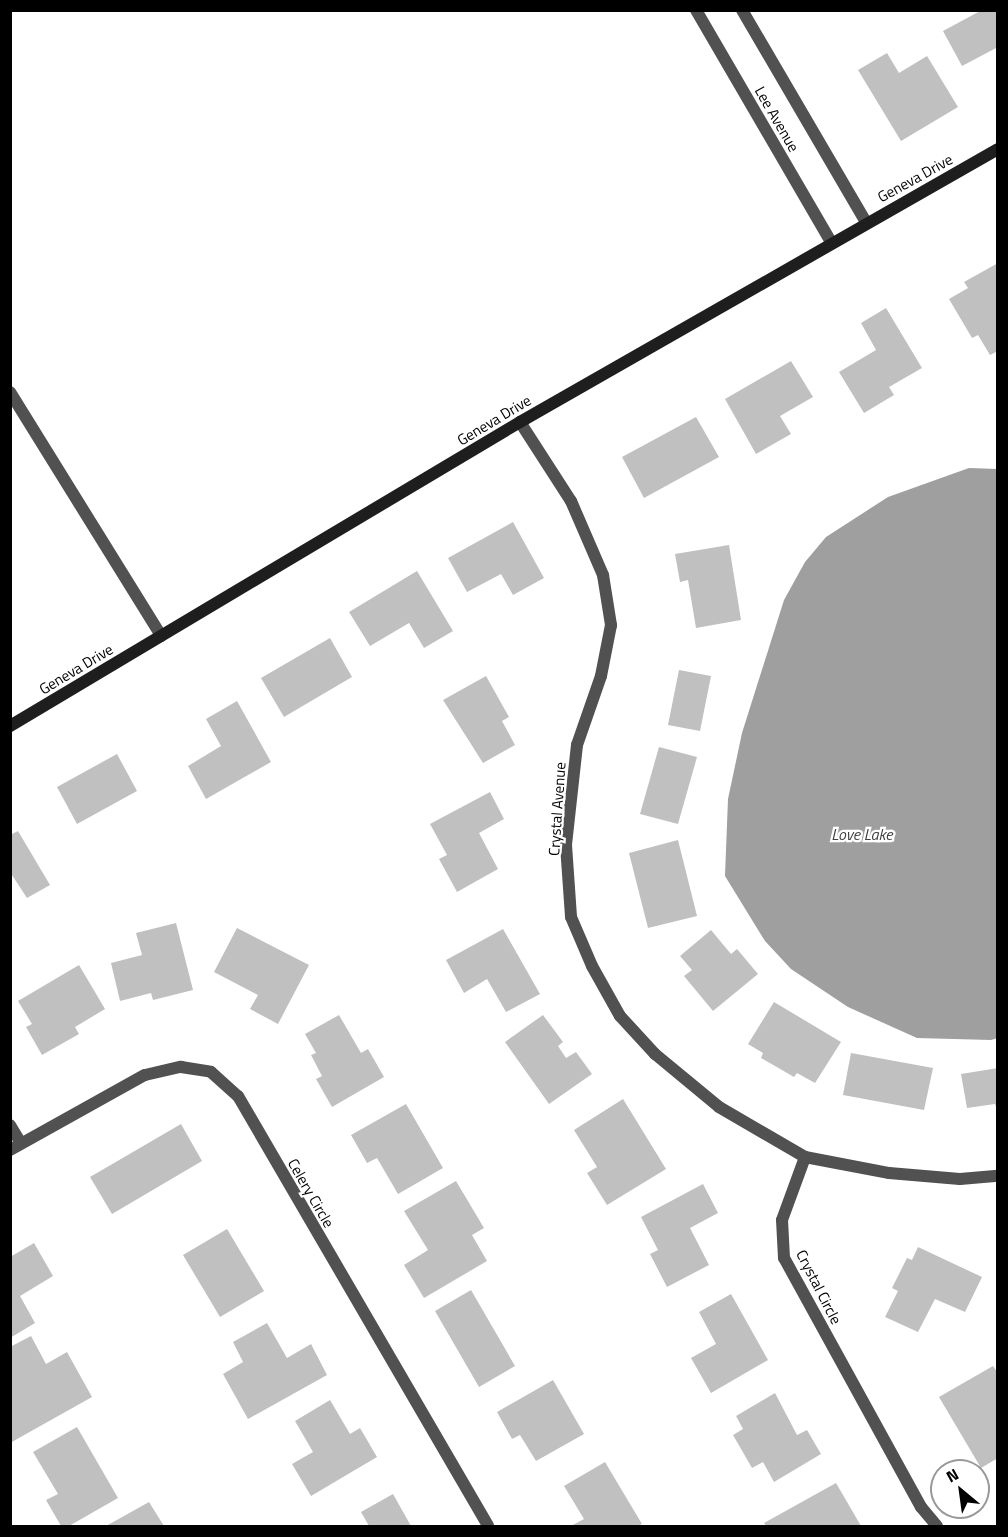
<!DOCTYPE html>
<style>
body{margin:0}
#map{position:relative;width:1008px;height:1537px;overflow:hidden;background:#fff;font-family:"Titillium Web",sans-serif}
div>[style]{position:absolute}
[style*='--x']{left:calc(var(--x)*1px);top:calc(var(--y)*1px);width:calc(var(--w)*1px);rotate:calc(var(--a)*1deg)}
.water>*{inset:0;background:#9f9f9f}
.building>*{inset:0;background:#c0c0c0}
.service>*{height:12px;margin:-6px;padding:0 6px;transform-origin:6px;border-radius:6px;background:#515151}
.minor>*{height:12px;margin:-6px;padding:0 6px;transform-origin:6px;border-radius:6px;background:#515151}
.secondary>*{height:12px;margin:-6px;padding:0 6px;transform-origin:6px;border-radius:6px;background:#1e1e1e}
span{translate:-50% -50%;white-space:nowrap;text-align:center;line-height:1.15;-webkit-text-stroke:4.5px #fff;paint-order:stroke}
.street-label{font-size:15px;color:#000}
.water-label{font-size:16px;color:#404040;font-style:italic}
.frame{position:absolute;inset:0;border:12px solid #000;pointer-events:none}
.north{position:absolute;left:930px;top:1459px;width:60px;height:60px;box-sizing:border-box;background:#fff;border:2px solid #999;border-radius:50%;rotate:331deg;font-size:16px;font-weight:700;line-height:24px;text-align:center;color:#000}
.north::after{content:'';display:block;margin:auto;width:21px;height:27px;background:#000;clip-path:polygon(50% 0,100% 100%,50% 72%,0 100%)}
</style>
<div id="map">
<div class="water">
<i style="clip-path:polygon(969px 468px,998px 469px,998px 1038px,991px 1040px,917px 1038px,848px 1007px,791px 969px,765px 941px,725px 876px,728px 799px,742px 733px,784px 600px,805px 562px,826px 537px,888px 497px)"></i>
</div>
<div class="building">
<i style="clip-path:polygon(982px 10px,998px 10px,998px 47px,962px 66px,943px 31px)"></i>
<i style="clip-path:polygon(887px 53px,899px 73px,927px 56px,958px 107px,901px 141px,858px 70px)"></i>
<i style="clip-path:polygon(998px 263px,998px 351px,990px 355px,978px 335px,972px 338px,949px 299px,968px 288px,964px 282px)"></i>
<i style="clip-path:polygon(886px 308px,922px 368px,889px 387px,894px 395px,864px 413px,839px 372px,876px 350px,861px 323px)"></i>
<i style="clip-path:polygon(791px 361px,813px 397px,780px 416px,791px 434px,756px 454px,725px 399px)"></i>
<i style="clip-path:polygon(696px 417px,719px 457px,644px 498px,622px 457px)"></i>
<i style="clip-path:polygon(513px 522px,544px 578px,513px 595px,501px 574px,467px 592px,448px 558px)"></i>
<i style="clip-path:polygon(729px 545px,741px 620px,696px 628px,688px 580px,680px 582px,675px 554px)"></i>
<i style="clip-path:polygon(417px 571px,453px 631px,424px 648px,409px 623px,370px 646px,349px 612px)"></i>
<i style="clip-path:polygon(330px 638px,352px 677px,284px 717px,261px 678px)"></i>
<i style="clip-path:polygon(679px 670px,711px 676px,700px 731px,668px 725px)"></i>
<i style="clip-path:polygon(486px 676px,509px 717px,502px 721px,515px 745px,483px 763px,443px 700px)"></i>
<i style="clip-path:polygon(237px 701px,271px 762px,206px 799px,188px 766px,221px 746px,206px 719px)"></i>
<i style="clip-path:polygon(659px 747px,697px 757px,678px 824px,640px 814px)"></i>
<i style="clip-path:polygon(117px 754px,137px 791px,77px 824px,57px 787px)"></i>
<i style="clip-path:polygon(490px 792px,504px 819px,479px 833px,498px 869px,457px 892px,439px 859px,447px 855px,430px 824px)"></i>
<i style="clip-path:polygon(18px 831px,50px 885px,27px 898px,10px 872px,10px 835px)"></i>
<i style="clip-path:polygon(678px 840px,697px 916px,648px 928px,629px 853px)"></i>
<i style="clip-path:polygon(176px 923px,193px 990px,153px 1000px,151px 993px,120px 1001px,111px 963px,142px 955px,136px 933px)"></i>
<i style="clip-path:polygon(237px 928px,309px 965px,278px 1024px,250px 1009px,258px 995px,214px 972px)"></i>
<i style="clip-path:polygon(503px 929px,540px 994px,506px 1012px,487px 979px,464px 993px,446px 960px)"></i>
<i style="clip-path:polygon(711px 930px,731px 954px,737px 949px,758px 974px,713px 1011px,684px 976px,692px 970px,680px 956px)"></i>
<i style="clip-path:polygon(79px 965px,105px 1009px,75px 1027px,79px 1034px,42px 1055px,26px 1027px,32px 1024px,18px 1001px)"></i>
<i style="clip-path:polygon(774px 1002px,841px 1042px,815px 1083px,797px 1073px,794px 1077px,761px 1058px,763px 1053px,748px 1044px)"></i>
<i style="clip-path:polygon(339px 1015px,361px 1053px,368px 1049px,384px 1077px,332px 1107px,316px 1079px,322px 1076px,311px 1055px,316px 1053px,305px 1034px)"></i>
<i style="clip-path:polygon(543px 1015px,563px 1042px,558px 1046px,566px 1058px,576px 1052px,592px 1074px,549px 1104px,505px 1042px)"></i>
<i style="clip-path:polygon(851px 1053px,933px 1068px,924px 1110px,843px 1095px)"></i>
<i style="clip-path:polygon(998px 1068px,998px 1111px,995px 1104px,967px 1108px,961px 1074px)"></i>
<i style="clip-path:polygon(623px 1099px,666px 1169px,607px 1205px,587px 1173px,597px 1167px,574px 1130px)"></i>
<i style="clip-path:polygon(406px 1104px,443px 1168px,398px 1194px,377px 1158px,367px 1163px,351px 1135px)"></i>
<i style="clip-path:polygon(181px 1124px,202px 1161px,112px 1214px,90px 1177px)"></i>
<i style="clip-path:polygon(456px 1181px,484px 1228px,472px 1235px,487px 1261px,424px 1298px,404px 1265px,428px 1250px,404px 1211px)"></i>
<i style="clip-path:polygon(703px 1184px,718px 1213px,690px 1228px,709px 1265px,667px 1287px,650px 1254px,658px 1250px,641px 1217px)"></i>
<i style="clip-path:polygon(227px 1229px,264px 1291px,220px 1317px,183px 1255px)"></i>
<i style="clip-path:polygon(34px 1243px,53px 1276px,20px 1296px,35px 1323px,10px 1338px,10px 1257px)"></i>
<i style="clip-path:polygon(918px 1247px,982px 1277px,965px 1312px,935px 1299px,918px 1332px,885px 1317px,898px 1291px,892px 1288px,907px 1258px,912px 1260px)"></i>
<i style="clip-path:polygon(471px 1290px,515px 1366px,479px 1387px,435px 1311px)"></i>
<i style="clip-path:polygon(731px 1294px,768px 1360px,711px 1393px,691px 1358px,716px 1344px,699px 1312px)"></i>
<i style="clip-path:polygon(267px 1323px,287px 1358px,311px 1344px,327px 1375px,248px 1419px,223px 1374px,243px 1362px,233px 1342px)"></i>
<i style="clip-path:polygon(31px 1336px,46px 1364px,67px 1352px,92px 1397px,10px 1443px,10px 1347px)"></i>
<i style="clip-path:polygon(993px 1366px,998px 1373px,998px 1458px,981px 1468px,939px 1397px)"></i>
<i style="clip-path:polygon(553px 1380px,584px 1434px,536px 1461px,520px 1435px,512px 1439px,497px 1412px)"></i>
<i style="clip-path:polygon(775px 1393px,797px 1435px,807px 1430px,821px 1454px,774px 1482px,763px 1462px,752px 1468px,733px 1435px,743px 1429px,736px 1416px)"></i>
<i style="clip-path:polygon(330px 1400px,350px 1434px,360px 1428px,377px 1457px,311px 1496px,292px 1464px,313px 1452px,295px 1421px)"></i>
<i style="clip-path:polygon(77px 1427px,118px 1498px,69px 1526px,61px 1526px,46px 1500px,58px 1494px,33px 1452px)"></i>
<i style="clip-path:polygon(605px 1462px,642px 1524px,637px 1526px,571px 1526px,584px 1519px,564px 1486px)"></i>
<i style="clip-path:polygon(836px 1483px,861px 1526px,766px 1526px,764px 1523px)"></i>
<i style="clip-path:polygon(393px 1494px,411px 1526px,369px 1526px,361px 1512px)"></i>
<i style="clip-path:polygon(149px 1502px,164px 1526px,106px 1526px)"></i>
</div>
<div class="service">
<i style="--x:10;--y:392;--w:287;--a:58.2"></i>
</div>
<div class="minor">
<i style="--x:696;--y:10;--w:268;--a:59.8"></i>
<i style="--x:742;--y:10;--w:246;--a:59.7"></i>
<i style="--x:520;--y:422;--w:94;--a:57.2"></i>
<i style="--x:571;--y:501;--w:81;--a:66.6"></i>
<i style="--x:603;--y:575;--w:51;--a:80.9"></i>
<i style="--x:611;--y:625;--w:52;--a:101.1"></i>
<i style="--x:601;--y:676;--w:73;--a:109.2"></i>
<i style="--x:577;--y:745;--w:101;--a:96.3"></i>
<i style="--x:566;--y:845;--w:72;--a:86"></i>
<i style="--x:571;--y:917;--w:53;--a:66.8"></i>
<i style="--x:592;--y:966;--w:57;--a:60.8"></i>
<i style="--x:620;--y:1016;--w:52;--a:47.4"></i>
<i style="--x:655;--y:1054;--w:83;--a:39.6"></i>
<i style="--x:719;--y:1107;--w:99;--a:30.2"></i>
<i style="--x:10;--y:1125;--w:21;--a:59"></i>
<i style="--x:10;--y:1150;--w:154;--a:-29.1"></i>
<i style="--x:145;--y:1075;--w:37;--a:-13"></i>
<i style="--x:181;--y:1067;--w:30;--a:9"></i>
<i style="--x:211;--y:1072;--w:36;--a:42"></i>
<i style="--x:238;--y:1096;--w:497;--a:59.8"></i>
<i style="--x:937;--y:1526;--w:25;--a:-130"></i>
<i style="--x:921;--y:1507;--w:284;--a:-118.8"></i>
<i style="--x:784;--y:1258;--w:38;--a:-93"></i>
<i style="--x:782;--y:1220;--w:67;--a:-69.9"></i>
<i style="--x:805;--y:1157;--w:86;--a:10.8"></i>
<i style="--x:889;--y:1173;--w:71;--a:4.8"></i>
<i style="--x:960;--y:1179;--w:38;--a:-5"></i>
</div>
<div class="secondary">
<i style="--x:10;--y:726;--w:594;--a:-30.8"></i>
<i style="--x:520;--y:422;--w:550;--a:-29.73"></i>
</div>
<div class="street-label">
<span style="left:777px;top:119px;rotate:60deg">Lee Avenue</span>
<span style="left:915px;top:178px;rotate:-29deg">Geneva Drive</span>
<span style="left:494px;top:420px;rotate:-31deg">Geneva Drive</span>
<span style="left:76px;top:669px;rotate:-31deg">Geneva Drive</span>
<span style="left:557px;top:809px;rotate:-86deg">Crystal Avenue</span>
<span style="left:311px;top:1193px;rotate:60deg">Celery Circle</span>
<span style="left:819px;top:1287px;rotate:63deg">Crystal Circle</span>
</div>
<div class="water-label">
<span style="left:862px;top:834px">Love Lake</span>
</div>
<div class="frame"></div>
<div class="north">N</div>
</div>
